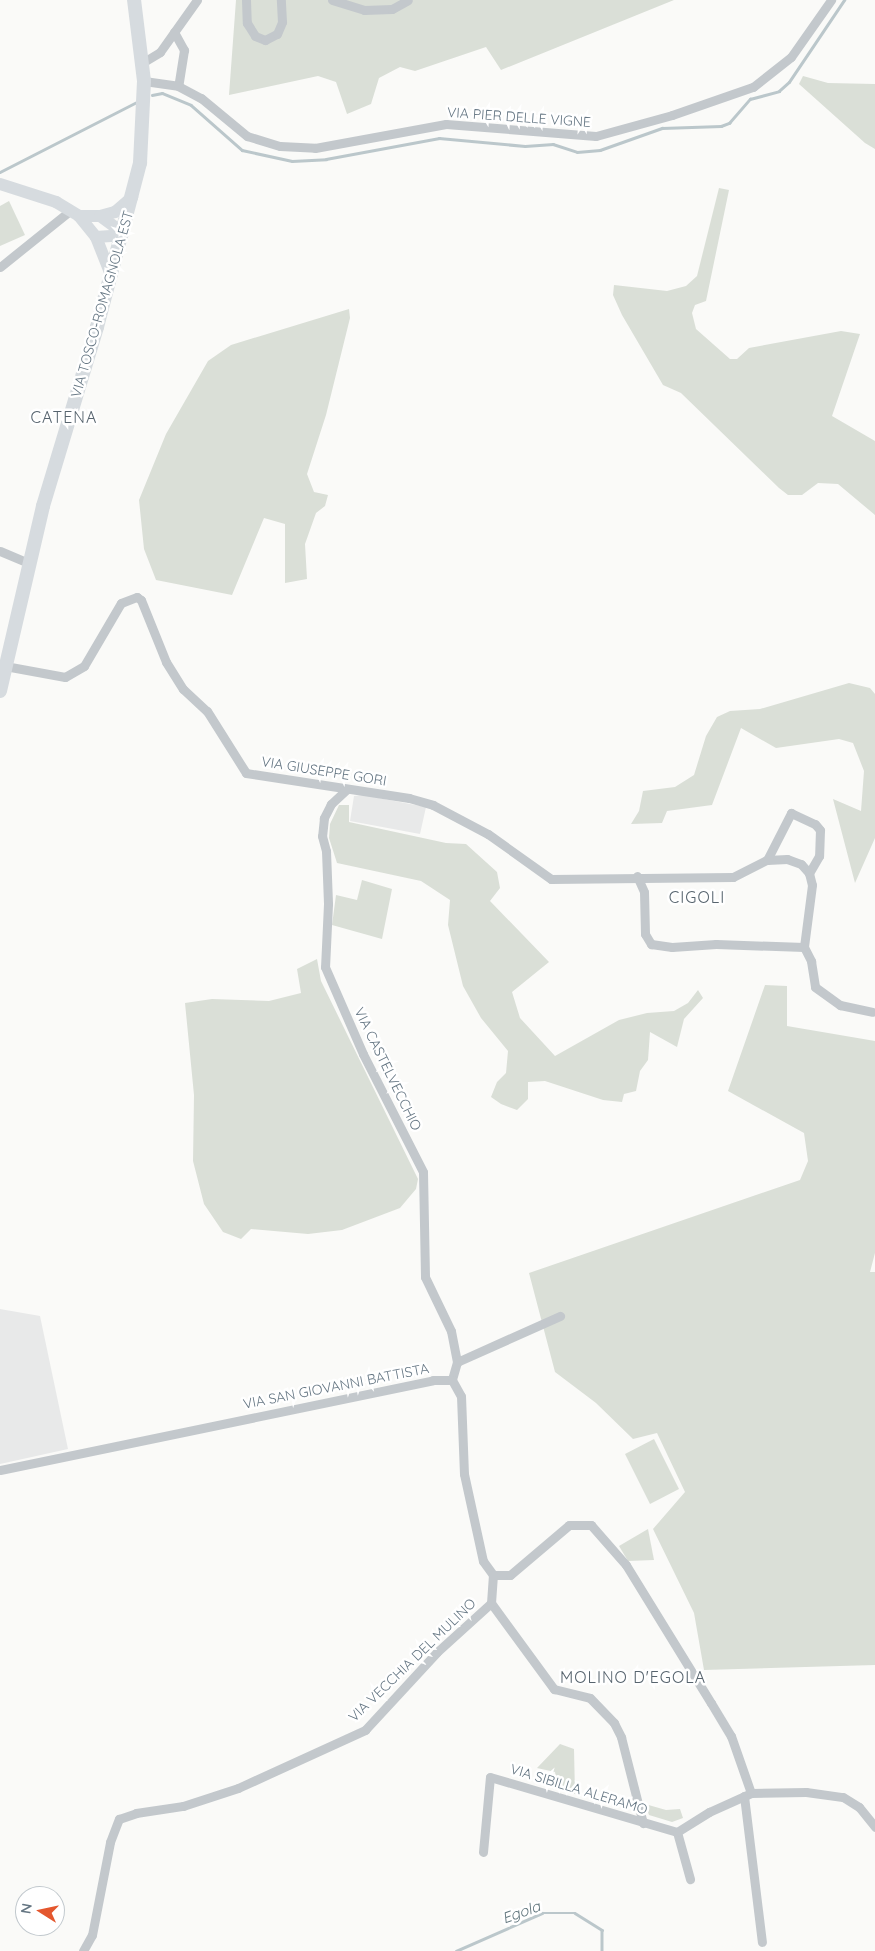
<!DOCTYPE html>
<style>
body{margin:0}
#map{position:relative;width:875px;height:1951px;overflow:hidden;background:#fafaf8;font-family:Quicksand,sans-serif}
div>[style]{position:absolute}
[style*='--x']{left:calc(var(--x)*1px);top:calc(var(--y)*1px);width:calc(var(--w)*1px);rotate:calc(var(--a)*1deg)}
.built>*{inset:0;background:#e8e9e9}
.green>*{inset:0;background:#dadfd7}
.stream>*{height:2.5px;margin:-1.25px;padding:0 1.25px;transform-origin:1.25px;border-radius:1.25px;background:#bbc7cb}
.street>*{height:9px;margin:-4.5px;padding:0 4.5px;transform-origin:4.5px;border-radius:4.5px;background:#c3c8cc}
.secondary>*{height:12px;margin:-6px;padding:0 6px;transform-origin:6px;border-radius:6px;background:#d6dbdf}
.primary>*{height:14px;margin:-7px;padding:0 7px;transform-origin:7px;border-radius:7px;background:#d6dbdf}
span{translate:-50% -50%;white-space:nowrap;text-align:center;line-height:1.15;-webkit-text-stroke:5px #fff;paint-order:stroke}
.street-label{font-size:14px;color:#657683}
.water-label{font-size:15px;color:#60757c;font-style:italic}
.quarter-label{font-size:16px;color:#57646e;letter-spacing:1px}
.north{position:absolute;left:15px;top:1886px;width:50px;height:50px;box-sizing:border-box;background:#fff;border:1px solid #c1c8cd;border-radius:50%;rotate:280deg;font-size:14px;font-weight:700;line-height:20px;text-align:center;color:#657683}
.north::after{content:'';display:block;margin:auto;width:18px;height:22px;background:#e4572e;clip-path:polygon(50% 0,100% 100%,50% 72%,0 100%)}
</style>
<div id="map">
<div class="built">
<i style="clip-path:polygon(363px 795px,426px 807px,420px 834px,350px 821px,354px 796px)"></i>
<i style="clip-path:polygon(0 1309px,40px 1316px,68px 1449px,0 1464px)"></i>
</div>
<div class="green">
<i style="clip-path:polygon(236px 0,674px 0,501px 70px,486px 47px,415px 71px,400px 67px,379px 78px,371px 104px,347px 114px,336px 82px,318px 76px,229px 95px)"></i>
<i style="clip-path:polygon(803px 76px,828px 83px,875px 84px,875px 149px,865px 143px,799px 84px)"></i>
<i style="clip-path:polygon(719px 188px,729px 190px,706px 301px,695px 305px,692px 313px,696px 329px,730px 359px,737px 359px,749px 348px,841px 331px,860px 334px,832px 416px,875px 441px,875px 515px,838px 484px,818px 483px,802px 495px,788px 495px,779px 488px,681px 393px,663px 385px,622px 315px,613px 295px,614px 285px,667px 291px,686px 286px,697px 276px)"></i>
<i style="clip-path:polygon(9px 201px,25px 235px,0 246px,0 206px)"></i>
<i style="clip-path:polygon(349px 309px,350px 318px,326px 415px,307px 474px,314px 492px,328px 495px,325px 506px,316px 513px,305px 544px,307px 579px,285px 583px,285px 524px,264px 518px,232px 595px,156px 580px,144px 549px,139px 500px,166px 434px,208px 361px,231px 345px)"></i>
<i style="clip-path:polygon(849px 683px,870px 688px,875px 694px,875px 838px,855px 883px,833px 799px,861px 811px,864px 771px,853px 743px,839px 739px,776px 748px,741px 728px,712px 805px,667px 811px,662px 823px,631px 824px,639px 811px,643px 791px,675px 787px,694px 775px,706px 736px,717px 717px,730px 711px,760px 709px)"></i>
<i style="clip-path:polygon(339px 805px,349px 805px,349px 822px,446px 843px,466px 844px,497px 872px,500px 888px,490px 901px,549px 962px,512px 992px,520px 1018px,555px 1056px,619px 1020px,647px 1013px,674px 1011px,688px 1003px,698px 990px,703px 998px,684px 1019px,677px 1047px,650px 1032px,648px 1060px,640px 1071px,636px 1091px,624px 1094px,622px 1102px,603px 1100px,545px 1081px,528px 1082px,528px 1099px,517px 1110px,501px 1104px,491px 1097px,497px 1082px,506px 1073px,508px 1051px,481px 1018px,463px 986px,448px 925px,450px 900px,421px 881px,337px 863px,329px 838px,330px 824px)"></i>
<i style="clip-path:polygon(362px 880px,392px 889px,382px 939px,332px 925px,336px 895px,357px 900px)"></i>
<i style="clip-path:polygon(317px 959px,321px 981px,418px 1179px,416px 1189px,400px 1208px,342px 1230px,308px 1234px,251px 1229px,241px 1239px,223px 1232px,204px 1204px,193px 1161px,194px 1095px,185px 1003px,212px 999px,269px 1001px,301px 993px,297px 969px)"></i>
<i style="clip-path:polygon(765px 985px,787px 986px,787px 1026px,875px 1041px,875px 1253px,870px 1272px,875px 1272px,875px 1665px,704px 1670px,694px 1613px,653px 1529px,685px 1492px,657px 1433px,633px 1439px,596px 1403px,555px 1372px,529px 1273px,800px 1180px,808px 1161px,804px 1133px,728px 1091px)"></i>
<i style="clip-path:polygon(654px 1439px,679px 1489px,650px 1504px,625px 1454px)"></i>
<i style="clip-path:polygon(648px 1529px,654px 1560px,628px 1561px,619px 1546px)"></i>
<i style="clip-path:polygon(560px 1744px,574px 1749px,575px 1794px,558px 1789px,555px 1772px,537px 1768px)"></i>
<i style="clip-path:polygon(645px 1804px,666px 1810px,680px 1809px,683px 1818px,672px 1822px,649px 1815px)"></i>
</div>
<div class="stream">
<i style="--x:152;--y:95;--w:10;--a:-11"></i>
<i style="--x:162;--y:93;--w:31;--a:22"></i>
<i style="--x:191;--y:105;--w:68;--a:41.4"></i>
<i style="--x:242;--y:150;--w:51;--a:12.4"></i>
<i style="--x:292;--y:161;--w:34;--a:-3"></i>
<i style="--x:326;--y:159;--w:115;--a:-10.5"></i>
<i style="--x:439;--y:138;--w:86;--a:5.3"></i>
<i style="--x:525;--y:146;--w:28;--a:-4"></i>
<i style="--x:553;--y:144;--w:25;--a:18"></i>
<i style="--x:577;--y:152;--w:23;--a:-5"></i>
<i style="--x:600;--y:150;--w:66;--a:-19.5"></i>
<i style="--x:662;--y:128;--w:59;--a:-1.9"></i>
<i style="--x:721;--y:126;--w:9;--a:-21"></i>
<i style="--x:729;--y:123;--w:32;--a:-49"></i>
<i style="--x:750;--y:99;--w:30;--a:-15"></i>
<i style="--x:779;--y:91;--w:13;--a:-42"></i>
<i style="--x:789;--y:82;--w:99;--a:-56.1"></i>
<i style="--x:0;--y:172;--w:152;--a:-27.1"></i>
<i style="--x:456;--y:1951;--w:94;--a:-23.8"></i>
<i style="--x:542;--y:1913;--w:33;--a:0"></i>
<i style="--x:575;--y:1913;--w:32;--a:32"></i>
<i style="--x:602;--y:1930;--w:21;--a:90"></i>
</div>
<div class="street">
<i style="--x:246;--y:0;--w:23;--a:88"></i>
<i style="--x:247;--y:23;--w:15;--a:58"></i>
<i style="--x:255;--y:36;--w:11;--a:22"></i>
<i style="--x:265;--y:40;--w:13;--a:-27"></i>
<i style="--x:277;--y:34;--w:13;--a:-67"></i>
<i style="--x:282;--y:22;--w:22;--a:-93"></i>
<i style="--x:332;--y:0;--w:34;--a:17"></i>
<i style="--x:364;--y:10;--w:28;--a:-2"></i>
<i style="--x:392;--y:9;--w:18;--a:-29"></i>
<i style="--x:174;--y:32;--w:21;--a:61"></i>
<i style="--x:184;--y:50;--w:36;--a:99"></i>
<i style="--x:142;--y:63;--w:21;--a:-31"></i>
<i style="--x:160;--y:52;--w:64;--a:-54.6"></i>
<i style="--x:144;--y:81;--w:34;--a:8"></i>
<i style="--x:178;--y:86;--w:26;--a:28"></i>
<i style="--x:201;--y:98;--w:60;--a:39.6"></i>
<i style="--x:247;--y:136;--w:34;--a:17"></i>
<i style="--x:280;--y:146;--w:35;--a:3"></i>
<i style="--x:315;--y:148;--w:133;--a:-10.4"></i>
<i style="--x:446;--y:124;--w:150;--a:4.6"></i>
<i style="--x:596;--y:136;--w:79;--a:-15.4"></i>
<i style="--x:672;--y:115;--w:86;--a:-19.1"></i>
<i style="--x:753;--y:87;--w:48;--a:-38.3"></i>
<i style="--x:791;--y:57;--w:70;--a:-54.9"></i>
<i style="--x:0;--y:267;--w:91;--a:-38.8"></i>
<i style="--x:0;--y:551;--w:30;--a:23"></i>
<i style="--x:5;--y:666;--w:61;--a:10.4"></i>
<i style="--x:65;--y:677;--w:22;--a:-30"></i>
<i style="--x:84;--y:666;--w:73;--a:-59.6"></i>
<i style="--x:121;--y:603;--w:17;--a:-21"></i>
<i style="--x:137;--y:597;--w:5;--a:37"></i>
<i style="--x:141;--y:600;--w:67;--a:68"></i>
<i style="--x:166;--y:662;--w:32;--a:58"></i>
<i style="--x:183;--y:689;--w:33;--a:43"></i>
<i style="--x:207;--y:711;--w:73;--a:57.8"></i>
<i style="--x:246;--y:773;--w:165;--a:8.7"></i>
<i style="--x:409;--y:798;--w:25;--a:16"></i>
<i style="--x:433;--y:805;--w:62;--a:27.8"></i>
<i style="--x:488;--y:834;--w:77;--a:35.5"></i>
<i style="--x:551;--y:879;--w:182;--a:-0.6"></i>
<i style="--x:733;--y:877;--w:38;--a:-27"></i>
<i style="--x:767;--y:860;--w:20;--a:-3"></i>
<i style="--x:787;--y:859;--w:15;--a:20"></i>
<i style="--x:801;--y:864;--w:12;--a:48"></i>
<i style="--x:809;--y:873;--w:12;--a:76"></i>
<i style="--x:812;--y:885;--w:63;--a:97.4"></i>
<i style="--x:804;--y:947;--w:16;--a:63"></i>
<i style="--x:811;--y:961;--w:26;--a:81"></i>
<i style="--x:815;--y:987;--w:31;--a:36"></i>
<i style="--x:840;--y:1005;--w:33;--a:12"></i>
<i style="--x:346;--y:790;--w:21;--a:137"></i>
<i style="--x:331;--y:804;--w:16;--a:117"></i>
<i style="--x:324;--y:818;--w:18;--a:96"></i>
<i style="--x:322;--y:836;--w:16;--a:75"></i>
<i style="--x:326;--y:851;--w:53;--a:87.8"></i>
<i style="--x:328;--y:904;--w:63;--a:92.7"></i>
<i style="--x:325;--y:967;--w:95;--a:66.4"></i>
<i style="--x:363;--y:1054;--w:132;--a:63"></i>
<i style="--x:423;--y:1172;--w:105;--a:88.9"></i>
<i style="--x:425;--y:1277;--w:60;--a:64.3"></i>
<i style="--x:451;--y:1331;--w:32;--a:79"></i>
<i style="--x:457;--y:1362;--w:19;--a:106"></i>
<i style="--x:767;--y:860;--w:53;--a:-62.9"></i>
<i style="--x:791;--y:813;--w:26;--a:25"></i>
<i style="--x:815;--y:824;--w:8;--a:50"></i>
<i style="--x:820;--y:830;--w:26;--a:92"></i>
<i style="--x:819;--y:856;--w:20;--a:120"></i>
<i style="--x:637;--y:876;--w:17;--a:66"></i>
<i style="--x:644;--y:892;--w:42;--a:88.6"></i>
<i style="--x:645;--y:934;--w:12;--a:59"></i>
<i style="--x:651;--y:944;--w:21;--a:8"></i>
<i style="--x:672;--y:947;--w:44;--a:-3.9"></i>
<i style="--x:716;--y:944;--w:88;--a:2"></i>
<i style="--x:457;--y:1362;--w:113;--a:-24.1"></i>
<i style="--x:0;--y:1470;--w:442;--a:-11.7"></i>
<i style="--x:433;--y:1380;--w:19;--a:0"></i>
<i style="--x:452;--y:1380;--w:18;--a:61"></i>
<i style="--x:461;--y:1396;--w:78;--a:87.8"></i>
<i style="--x:464;--y:1474;--w:89;--a:77.7"></i>
<i style="--x:483;--y:1561;--w:17;--a:54"></i>
<i style="--x:493;--y:1575;--w:17;--a:0"></i>
<i style="--x:510;--y:1575;--w:77;--a:-40.3"></i>
<i style="--x:569;--y:1525;--w:22;--a:0"></i>
<i style="--x:591;--y:1525;--w:53;--a:48.8"></i>
<i style="--x:626;--y:1565;--w:162;--a:58.4"></i>
<i style="--x:711;--y:1703;--w:39;--a:59"></i>
<i style="--x:731;--y:1736;--w:60;--a:70.7"></i>
<i style="--x:491;--y:1603;--w:107;--a:53.8"></i>
<i style="--x:554;--y:1689;--w:37;--a:14"></i>
<i style="--x:590;--y:1698;--w:35;--a:46"></i>
<i style="--x:614;--y:1723;--w:16;--a:63"></i>
<i style="--x:621;--y:1737;--w:89;--a:75.7"></i>
<i style="--x:744;--y:1796;--w:147;--a:83"></i>
<i style="--x:677;--y:1832;--w:49;--a:74.5"></i>
<i style="--x:483;--y:1852;--w:75;--a:-84.7"></i>
<i style="--x:490;--y:1777;--w:195;--a:16.4"></i>
<i style="--x:677;--y:1832;--w:38;--a:-32"></i>
<i style="--x:709;--y:1812;--w:46;--a:-24.3"></i>
<i style="--x:751;--y:1793;--w:55;--a:-1"></i>
<i style="--x:806;--y:1792;--w:37;--a:8"></i>
<i style="--x:843;--y:1797;--w:19;--a:32"></i>
<i style="--x:859;--y:1807;--w:26;--a:51"></i>
<i style="--x:83;--y:1951;--w:18;--a:-61"></i>
<i style="--x:92;--y:1935;--w:95;--a:-79"></i>
<i style="--x:110;--y:1842;--w:25;--a:-69"></i>
<i style="--x:119;--y:1819;--w:18;--a:-19"></i>
<i style="--x:136;--y:1813;--w:48;--a:-8.5"></i>
<i style="--x:183;--y:1806;--w:58;--a:-18.1"></i>
<i style="--x:238;--y:1788;--w:140;--a:-24.5"></i>
<i style="--x:365;--y:1730;--w:106;--a:-47.3"></i>
<i style="--x:437;--y:1652;--w:73;--a:-42.2"></i>
<i style="--x:491;--y:1603;--w:28;--a:-86"></i>
</div>
<div class="secondary">
<i style="--x:0;--y:184;--w:59;--a:17.8"></i>
<i style="--x:56;--y:202;--w:27;--a:31"></i>
<i style="--x:79;--y:216;--w:27;--a:51"></i>
<i style="--x:96;--y:237;--w:41;--a:68.5"></i>
<i style="--x:79;--y:216;--w:21;--a:0"></i>
<i style="--x:100;--y:216;--w:16;--a:-15"></i>
<i style="--x:115;--y:212;--w:23;--a:-41"></i>
<i style="--x:100;--y:216;--w:29;--a:36"></i>
<i style="--x:96;--y:237;--w:26;--a:-4"></i>
</div>
<div class="primary">
<i style="--x:0;--y:691;--w:190;--a:-76.9"></i>
<i style="--x:43;--y:506;--w:187;--a:-73.2"></i>
<i style="--x:97;--y:327;--w:170;--a:-75.3"></i>
<i style="--x:140;--y:163;--w:82;--a:-87.2"></i>
<i style="--x:144;--y:81;--w:82;--a:-97"></i>
</div>
<div class="street-label">
<span style="left:519px;top:117px;rotate:4deg">VIA PIER DELLE VIGNE</span>
<span style="left:102px;top:304px;rotate:-74deg">VIA TOSCO-ROMAGNOLA EST</span>
<span style="left:324px;top:771px;rotate:9deg">VIA GIUSEPPE GORI</span>
<span style="left:388px;top:1069px;rotate:64deg">VIA CASTELVECCHIO</span>
<span style="left:336px;top:1386px;rotate:-11deg">VIA SAN GIOVANNI BATTISTA</span>
<span style="left:412px;top:1660px;rotate:-44deg">VIA VECCHIA DEL MULINO</span>
<span style="left:579px;top:1789px;rotate:17deg">VIA SIBILLA ALERAMO</span>
</div>
<div class="water-label">
<span style="left:521px;top:1912px;rotate:-20deg">Egola</span>
</div>
<div class="quarter-label">
<span style="left:64px;top:417px">CATENA</span>
<span style="left:697px;top:897px">CIGOLI</span>
<span style="left:633px;top:1677px">MOLINO D'EGOLA</span>
</div>
<div class="north">N</div>
</div>
